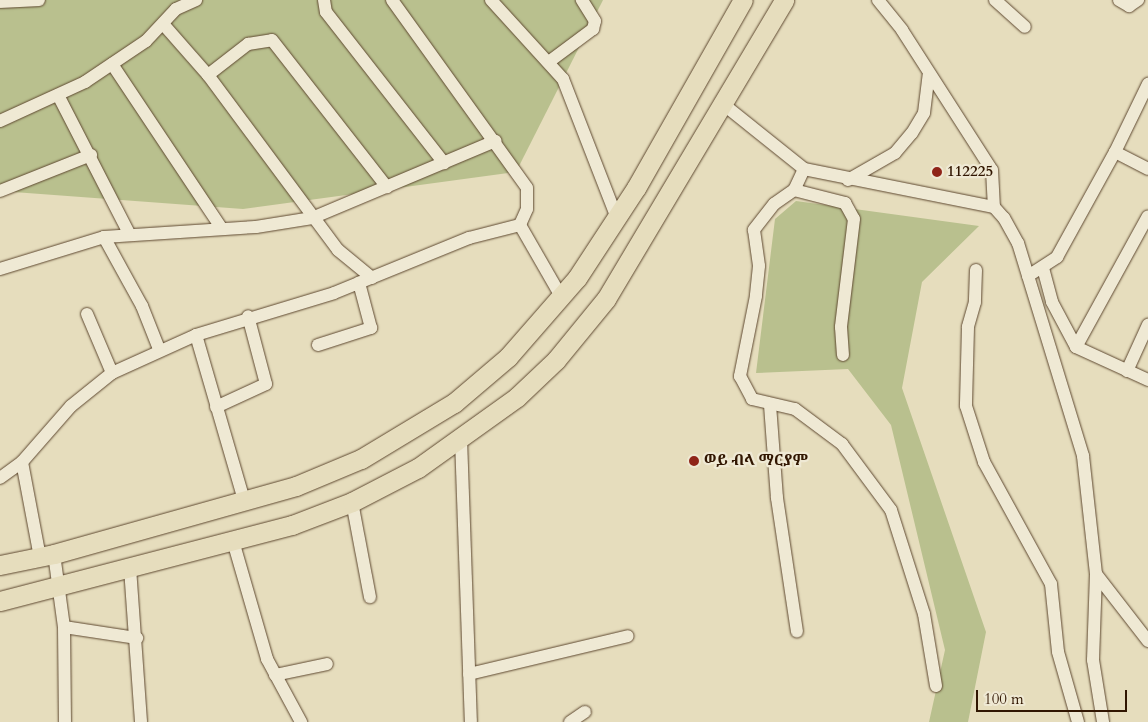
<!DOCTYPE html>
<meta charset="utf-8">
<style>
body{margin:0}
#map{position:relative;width:1148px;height:722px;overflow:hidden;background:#e6ddbd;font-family:Cardo,"Noto Serif Ethiopic",serif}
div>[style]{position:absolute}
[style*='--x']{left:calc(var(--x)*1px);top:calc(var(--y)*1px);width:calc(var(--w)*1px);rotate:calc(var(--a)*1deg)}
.green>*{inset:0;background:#b9c08e}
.roads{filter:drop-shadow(0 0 1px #5e4830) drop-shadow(0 0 1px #5e4830)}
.street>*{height:12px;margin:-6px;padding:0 6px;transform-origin:6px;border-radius:6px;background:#efe9d4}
.primary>*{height:19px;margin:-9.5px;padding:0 9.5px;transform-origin:9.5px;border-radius:9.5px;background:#e6ddbd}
.dots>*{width:14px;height:14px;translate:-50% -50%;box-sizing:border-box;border:2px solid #efe9d4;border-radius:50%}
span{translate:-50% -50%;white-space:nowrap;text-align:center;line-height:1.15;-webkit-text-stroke:4.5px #efe9d4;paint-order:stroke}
.poi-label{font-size:15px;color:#311601;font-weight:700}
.left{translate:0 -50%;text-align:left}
.scale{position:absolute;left:976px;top:690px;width:151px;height:22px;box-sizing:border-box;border:2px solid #311601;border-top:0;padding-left:6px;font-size:15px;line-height:18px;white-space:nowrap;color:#311601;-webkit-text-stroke:4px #efe9d4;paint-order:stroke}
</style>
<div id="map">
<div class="green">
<i style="clip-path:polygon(0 0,603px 0,516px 172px,243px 209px,0 191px)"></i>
<i style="clip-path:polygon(796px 201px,979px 226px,922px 282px,902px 388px,986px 632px,968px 722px,929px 722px,945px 650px,891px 425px,848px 369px,756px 373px,775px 219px)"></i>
</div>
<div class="roads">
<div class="street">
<i style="--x:324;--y:0;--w:12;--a:81"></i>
<i style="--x:326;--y:12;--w:192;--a:52"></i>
<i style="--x:392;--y:0;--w:231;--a:54.3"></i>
<i style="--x:527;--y:188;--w:21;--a:90"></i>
<i style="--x:527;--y:209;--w:17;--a:114"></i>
<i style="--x:491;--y:0;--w:107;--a:47.7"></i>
<i style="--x:563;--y:79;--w:149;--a:68.8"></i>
<i style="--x:878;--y:0;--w:38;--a:51"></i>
<i style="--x:902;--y:30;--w:166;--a:57.3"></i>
<i style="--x:992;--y:170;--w:37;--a:87"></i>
<i style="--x:995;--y:0;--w:40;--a:42"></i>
<i style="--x:1119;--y:0;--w:12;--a:31"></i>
<i style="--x:1129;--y:6;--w:11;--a:-34"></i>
<i style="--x:0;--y:2;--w:39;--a:-3"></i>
<i style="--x:164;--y:25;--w:67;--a:48.7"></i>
<i style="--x:208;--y:75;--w:218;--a:53.4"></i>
<i style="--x:338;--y:250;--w:44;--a:39.5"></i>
<i style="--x:550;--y:61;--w:54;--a:-36.7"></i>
<i style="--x:593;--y:29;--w:8;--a:-76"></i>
<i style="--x:595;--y:21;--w:25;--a:-122"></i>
<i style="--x:112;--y:64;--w:198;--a:56.3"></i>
<i style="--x:208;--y:75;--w:51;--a:-37.8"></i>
<i style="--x:248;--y:44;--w:24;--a:-9"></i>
<i style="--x:272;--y:40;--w:187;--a:52"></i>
<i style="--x:58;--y:95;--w:157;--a:62.8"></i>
<i style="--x:723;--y:104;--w:104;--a:38.7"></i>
<i style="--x:804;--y:169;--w:194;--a:11.3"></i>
<i style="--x:994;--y:207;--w:15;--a:48"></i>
<i style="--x:1004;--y:218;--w:29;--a:61"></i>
<i style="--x:1018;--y:243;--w:223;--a:73"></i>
<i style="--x:1083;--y:456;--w:119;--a:83.7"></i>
<i style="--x:1096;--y:574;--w:85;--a:52.2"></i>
<i style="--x:0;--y:121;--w:94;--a:-24.6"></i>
<i style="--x:85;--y:82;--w:73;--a:-33.9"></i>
<i style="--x:146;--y:41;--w:44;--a:-46.8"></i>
<i style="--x:176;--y:9;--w:22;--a:-24"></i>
<i style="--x:1115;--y:152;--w:76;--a:-64.1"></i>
<i style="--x:804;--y:169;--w:23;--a:115"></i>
<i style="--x:794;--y:190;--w:24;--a:145"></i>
<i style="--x:774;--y:204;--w:33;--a:128"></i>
<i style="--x:754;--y:230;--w:36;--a:82"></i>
<i style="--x:759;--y:266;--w:30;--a:96"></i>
<i style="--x:756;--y:296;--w:82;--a:101.3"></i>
<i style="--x:740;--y:376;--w:26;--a:62"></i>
<i style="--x:752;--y:399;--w:44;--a:13.1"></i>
<i style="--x:795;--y:409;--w:59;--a:36.7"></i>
<i style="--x:842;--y:444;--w:82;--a:53.4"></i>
<i style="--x:891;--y:510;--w:109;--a:72.4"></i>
<i style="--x:924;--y:614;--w:73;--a:80.5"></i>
<i style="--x:848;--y:180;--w:54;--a:-29.9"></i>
<i style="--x:895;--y:153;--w:26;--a:-50"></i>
<i style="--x:912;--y:133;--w:23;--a:-59"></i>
<i style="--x:924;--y:113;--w:38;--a:-83"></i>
<i style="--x:794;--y:190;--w:53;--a:14.3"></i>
<i style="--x:845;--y:203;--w:18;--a:61"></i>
<i style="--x:854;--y:219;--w:109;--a:96.9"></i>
<i style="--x:841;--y:327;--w:28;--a:86"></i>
<i style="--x:0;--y:191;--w:98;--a:-21.6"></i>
<i style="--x:520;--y:225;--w:84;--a:60.1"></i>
<i style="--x:104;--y:237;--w:152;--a:-3.8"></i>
<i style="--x:256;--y:227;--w:57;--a:-9.1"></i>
<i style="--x:312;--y:218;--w:199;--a:-22.8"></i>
<i style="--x:1043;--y:268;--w:35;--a:75"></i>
<i style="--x:1052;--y:302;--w:51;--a:61.9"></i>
<i style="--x:1076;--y:347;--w:79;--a:24.6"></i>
<i style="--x:0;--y:269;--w:109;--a:-17.1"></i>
<i style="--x:104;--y:237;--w:79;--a:61.2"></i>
<i style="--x:142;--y:306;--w:46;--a:68.4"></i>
<i style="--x:976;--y:270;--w:32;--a:92"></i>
<i style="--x:975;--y:302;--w:26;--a:106"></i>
<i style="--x:968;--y:327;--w:79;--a:91.5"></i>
<i style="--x:966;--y:406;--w:59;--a:72.2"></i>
<i style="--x:984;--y:462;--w:139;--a:61.2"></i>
<i style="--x:1051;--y:584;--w:68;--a:84.1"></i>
<i style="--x:1058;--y:652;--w:73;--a:74.1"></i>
<i style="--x:1028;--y:276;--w:35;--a:-33"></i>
<i style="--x:1057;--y:257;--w:120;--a:-61.1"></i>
<i style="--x:1115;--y:152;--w:37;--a:27"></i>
<i style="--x:87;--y:314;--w:64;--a:67"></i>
<i style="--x:196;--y:335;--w:144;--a:-16.9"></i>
<i style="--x:334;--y:293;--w:146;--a:-22.2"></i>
<i style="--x:469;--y:238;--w:53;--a:-14.3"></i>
<i style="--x:318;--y:345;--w:56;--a:-17.8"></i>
<i style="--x:371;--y:328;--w:47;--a:-104.9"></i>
<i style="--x:1076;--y:347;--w:149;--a:-61.2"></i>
<i style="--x:1127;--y:371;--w:51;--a:-65.5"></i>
<i style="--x:770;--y:405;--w:93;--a:85.7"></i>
<i style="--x:777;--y:498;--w:135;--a:81.5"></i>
<i style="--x:216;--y:407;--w:55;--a:-24.7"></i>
<i style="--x:266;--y:384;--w:70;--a:-104.8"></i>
<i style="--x:461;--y:439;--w:283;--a:88"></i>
<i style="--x:22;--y:462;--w:97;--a:79.3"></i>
<i style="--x:0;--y:478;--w:27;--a:-36"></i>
<i style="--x:22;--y:462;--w:74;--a:-48.8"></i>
<i style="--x:71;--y:406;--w:53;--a:-38.8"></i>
<i style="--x:112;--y:373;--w:92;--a:-24.3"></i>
<i style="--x:196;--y:335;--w:172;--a:73.8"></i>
<i style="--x:352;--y:502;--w:97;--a:79.3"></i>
<i style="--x:233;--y:541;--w:123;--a:73.9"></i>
<i style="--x:267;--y:659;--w:72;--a:61.6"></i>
<i style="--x:54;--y:554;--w:74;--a:82.2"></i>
<i style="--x:64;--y:627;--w:95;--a:89.4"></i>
<i style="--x:130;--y:568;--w:154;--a:85.9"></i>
<i style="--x:1096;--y:574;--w:86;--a:92"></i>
<i style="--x:1093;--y:660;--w:63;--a:80.8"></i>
<i style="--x:64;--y:627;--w:74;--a:8.6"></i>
<i style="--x:469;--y:674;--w:163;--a:-13.4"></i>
<i style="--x:275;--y:675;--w:53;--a:-11.9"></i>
<i style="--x:570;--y:722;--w:18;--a:-34"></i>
</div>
<div class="primary">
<i style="--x:0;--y:565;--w:55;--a:-11.5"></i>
<i style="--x:54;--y:554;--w:251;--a:-15.7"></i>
<i style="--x:296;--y:486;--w:70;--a:-22.6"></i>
<i style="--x:361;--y:459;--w:109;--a:-31.1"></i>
<i style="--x:454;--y:403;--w:71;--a:-40.4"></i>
<i style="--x:508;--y:357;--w:105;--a:-48.9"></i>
<i style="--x:577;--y:278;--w:108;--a:-56.8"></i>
<i style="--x:636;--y:188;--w:216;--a:-60.4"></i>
<i style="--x:0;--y:601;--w:302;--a:-14.6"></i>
<i style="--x:292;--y:525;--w:64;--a:-21"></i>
<i style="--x:352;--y:502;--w:74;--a:-27.3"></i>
<i style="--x:418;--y:468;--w:122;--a:-35.6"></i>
<i style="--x:517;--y:397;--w:54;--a:-43.5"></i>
<i style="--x:556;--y:360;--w:79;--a:-50.7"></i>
<i style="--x:606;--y:299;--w:348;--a:-59.2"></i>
</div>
</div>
<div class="dots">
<i style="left:937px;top:172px;background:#8f2418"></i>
<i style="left:694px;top:461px;background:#8f2418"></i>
</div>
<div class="poi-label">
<span class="left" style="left:947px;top:172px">112225</span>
<span class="left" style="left:704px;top:461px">ወይ ብላ ማርያም</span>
</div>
<div class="scale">100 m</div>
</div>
